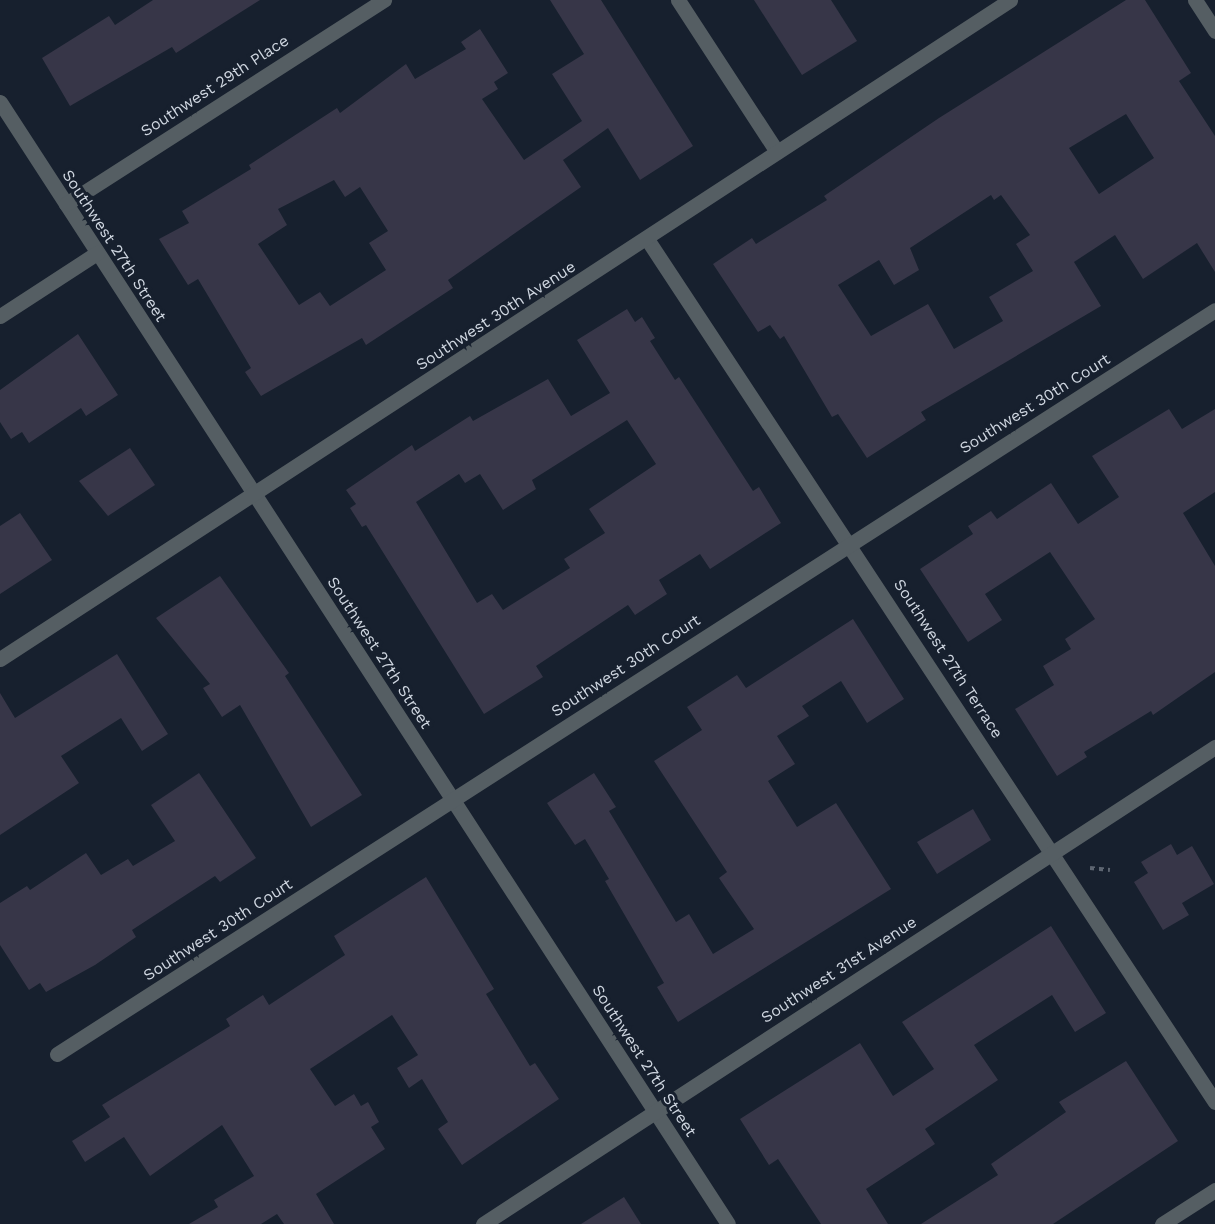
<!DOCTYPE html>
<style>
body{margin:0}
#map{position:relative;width:1215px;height:1224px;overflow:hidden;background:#17202e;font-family:"Work Sans",sans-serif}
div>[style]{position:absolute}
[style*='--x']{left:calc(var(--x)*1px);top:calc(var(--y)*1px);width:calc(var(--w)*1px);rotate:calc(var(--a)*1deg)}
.building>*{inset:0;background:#373648}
.path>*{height:4px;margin-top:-2px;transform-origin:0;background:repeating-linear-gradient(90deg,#5d6571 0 4.5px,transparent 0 9px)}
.minor>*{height:15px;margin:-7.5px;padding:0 7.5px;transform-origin:7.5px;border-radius:7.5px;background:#555e63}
span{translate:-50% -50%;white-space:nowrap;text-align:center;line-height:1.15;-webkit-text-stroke:6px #17202e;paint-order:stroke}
.street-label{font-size:16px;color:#cfd6e0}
</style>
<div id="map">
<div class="building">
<i style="clip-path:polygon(153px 0,260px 0,176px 53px,172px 47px,70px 106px,42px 58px,109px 16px,115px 25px)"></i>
<i style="clip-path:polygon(evenodd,550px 0,601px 0,693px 146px,640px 180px,608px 128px,563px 160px,581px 187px,448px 280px,453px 288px,366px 345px,362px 338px,261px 396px,245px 372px,251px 368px,198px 279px,188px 285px,159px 239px,189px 223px,182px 211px,251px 169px,249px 165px,337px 108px,340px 113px,406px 64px,415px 79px,466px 49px,461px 42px,480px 29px,508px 73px,494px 82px,498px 89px,482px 99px,524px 160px,582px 121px,552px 74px,584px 54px,550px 0,334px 180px,345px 197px,360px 187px,388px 231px,369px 243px,386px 270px,330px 306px,320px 292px,299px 305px,258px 244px,287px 225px,278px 209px,334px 180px)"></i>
<i style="clip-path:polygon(754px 0,831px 0,857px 41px,802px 75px)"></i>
<i style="clip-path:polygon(evenodd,1126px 0,1145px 0,1191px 73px,1179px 81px,1215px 136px,1215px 272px,1197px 243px,1143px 279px,1115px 235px,1074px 262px,1101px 306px,921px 412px,926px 420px,867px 458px,838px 414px,832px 417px,784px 336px,780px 339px,770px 325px,758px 332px,713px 264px,752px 238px,756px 244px,827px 200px,824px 196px,939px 118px,1126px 0,1126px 114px,1154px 158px,1099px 194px,1069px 148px,1126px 114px,1126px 0,991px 195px,994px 200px,1001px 195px,1030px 235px,1016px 244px,1033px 271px,989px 297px,1003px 321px,954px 349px,928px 304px,871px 336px,838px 285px,879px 260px,894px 285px,919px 270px,910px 248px,991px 195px)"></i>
<i style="clip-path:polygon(evenodd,627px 309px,635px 322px,642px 317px,655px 338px,650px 341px,675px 380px,679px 377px,753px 491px,759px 487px,781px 523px,710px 569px,700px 554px,659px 580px,667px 594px,635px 615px,628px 605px,536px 666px,543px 677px,484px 714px,366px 525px,362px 527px,350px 508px,356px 504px,346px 490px,412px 445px,415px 451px,470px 416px,473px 421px,548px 379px,571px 416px,610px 393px,577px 340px,627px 309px,627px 420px,656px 464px,589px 509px,605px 533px,564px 559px,570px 568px,503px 610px,492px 594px,477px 603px,416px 502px,459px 474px,465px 483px,480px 474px,503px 510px,536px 489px,532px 480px,627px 420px)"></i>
<i style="clip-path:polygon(78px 334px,118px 395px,86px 416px,81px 408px,29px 443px,22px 432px,11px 439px,0 422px,0 390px)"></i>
<i style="clip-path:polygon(1169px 409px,1182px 429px,1215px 409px,1215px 492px,1183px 513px,1215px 566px,1215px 672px,1153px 715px,1151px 711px,1084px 752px,1087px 757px,1057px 776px,1015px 709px,1054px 685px,1043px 666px,1071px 649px,1065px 639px,1095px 619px,1050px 552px,985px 594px,1002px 620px,968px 642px,920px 569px,973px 534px,968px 526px,991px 511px,997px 519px,1051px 483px,1078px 524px,1119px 497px,1092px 456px)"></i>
<i style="clip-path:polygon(130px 448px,155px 485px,108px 516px,79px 481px)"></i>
<i style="clip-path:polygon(20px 513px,52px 560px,0 594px,0 526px)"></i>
<i style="clip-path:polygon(220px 576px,289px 673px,285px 676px,362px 795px,311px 827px,240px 705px,222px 717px,203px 688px,210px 684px,156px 618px)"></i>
<i style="clip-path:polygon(853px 619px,904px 699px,867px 723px,841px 681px,802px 706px,809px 716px,777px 736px,795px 764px,768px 781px,797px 827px,836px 803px,891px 889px,678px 1022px,657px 987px,664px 983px,605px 881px,609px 879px,585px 839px,575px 845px,547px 803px,594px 773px,616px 807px,609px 811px,676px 922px,689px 914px,713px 954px,754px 929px,719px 878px,727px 872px,654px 761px,702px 730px,687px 707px,737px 675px,746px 688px)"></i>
<i style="clip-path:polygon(117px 654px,168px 734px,142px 751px,121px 718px,61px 756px,79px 783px,0 835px,0 693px,15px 718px)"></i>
<i style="clip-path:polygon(199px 773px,256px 858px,220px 882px,215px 876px,132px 930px,136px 937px,95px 965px,46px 992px,40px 983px,29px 990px,0 945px,0 903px,27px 886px,30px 890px,86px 853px,101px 875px,128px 859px,133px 866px,175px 841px,151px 805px)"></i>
<i style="clip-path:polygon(973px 809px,991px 840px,937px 874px,917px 842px)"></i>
<i style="clip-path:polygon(1171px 844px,1177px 855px,1192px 846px,1214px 884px,1182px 903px,1189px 915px,1163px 930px,1134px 882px,1148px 873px,1141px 862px)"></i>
<i style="clip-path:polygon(426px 877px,494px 989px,486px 994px,530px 1066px,535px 1063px,559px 1099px,462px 1165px,438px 1129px,448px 1122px,422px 1079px,409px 1088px,397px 1068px,418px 1055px,392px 1015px,310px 1069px,335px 1106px,354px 1094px,361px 1106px,368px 1102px,379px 1122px,371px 1127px,385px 1149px,316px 1194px,334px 1224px,284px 1224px,277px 1214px,261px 1224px,189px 1224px,218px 1207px,214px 1200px,254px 1176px,222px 1125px,150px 1176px,124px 1137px,85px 1162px,72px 1141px,110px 1117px,102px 1105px,230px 1026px,226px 1019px,263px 995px,269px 1005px,345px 955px,334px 936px)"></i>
<i style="clip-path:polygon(1051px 926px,1106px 1013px,1075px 1032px,1052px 995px,974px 1045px,998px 1080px,925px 1129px,935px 1144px,866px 1189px,888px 1224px,821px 1224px,778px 1159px,769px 1165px,740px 1119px,860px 1043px,893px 1096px,934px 1069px,902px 1022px)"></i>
<i style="clip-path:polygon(1126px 1061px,1178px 1141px,1053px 1224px,921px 1224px,998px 1175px,991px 1164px,1066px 1112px,1059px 1102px)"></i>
<i style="clip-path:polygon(624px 1197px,641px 1224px,581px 1224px)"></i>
</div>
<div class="path">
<i style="--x:1090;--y:868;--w:20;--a:6"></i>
</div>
<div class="minor">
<i style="--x:678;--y:0;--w:181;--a:56.9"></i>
<i style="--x:1195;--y:0;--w:37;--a:57"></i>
<i style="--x:0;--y:102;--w:1337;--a:57.02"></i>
<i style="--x:66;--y:204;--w:378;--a:-32.7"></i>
<i style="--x:647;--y:239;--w:1033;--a:56.65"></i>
<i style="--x:0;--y:316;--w:116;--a:-33"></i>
<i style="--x:0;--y:659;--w:1206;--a:-33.12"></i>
<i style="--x:57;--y:1054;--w:1376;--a:-32.72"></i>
<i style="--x:483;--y:1224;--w:874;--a:-33.09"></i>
<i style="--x:1162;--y:1224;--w:63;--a:-32.7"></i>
</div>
<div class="street-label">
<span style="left:215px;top:86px;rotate:-33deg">Southwest 29th Place</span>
<span style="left:114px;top:246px;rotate:57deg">Southwest 27th Street</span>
<span style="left:496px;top:316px;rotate:-33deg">Southwest 30th Avenue</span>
<span style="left:1035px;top:404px;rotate:-32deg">Southwest 30th Court</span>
<span style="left:379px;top:653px;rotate:57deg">Southwest 27th Street</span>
<span style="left:948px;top:659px;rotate:57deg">Southwest 27th Terrace</span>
<span style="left:626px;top:666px;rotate:-33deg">Southwest 30th Court</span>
<span style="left:218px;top:930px;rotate:-33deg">Southwest 30th Court</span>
<span style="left:839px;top:970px;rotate:-33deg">Southwest 31st Avenue</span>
<span style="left:644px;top:1061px;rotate:57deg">Southwest 27th Street</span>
</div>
</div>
